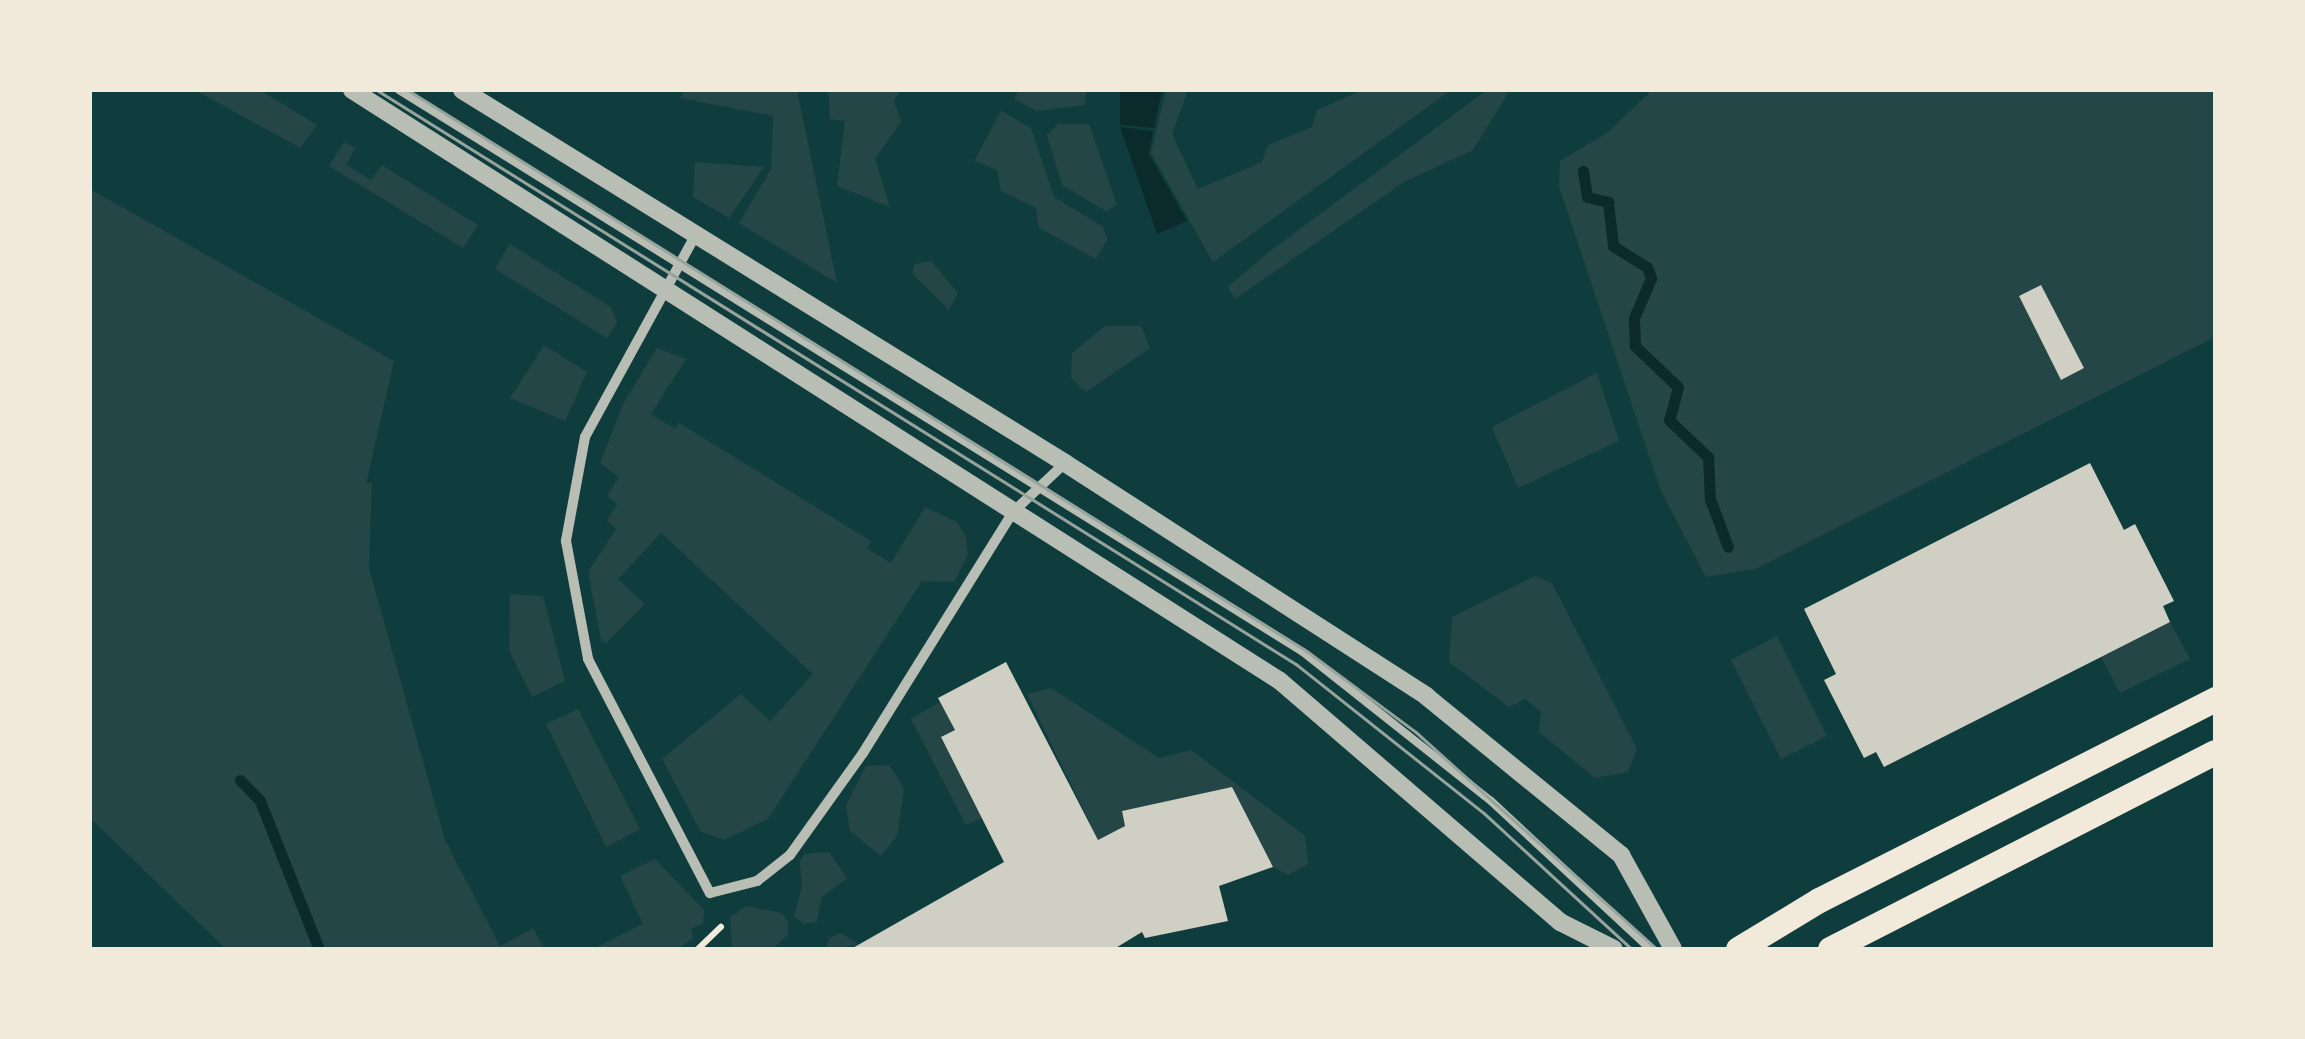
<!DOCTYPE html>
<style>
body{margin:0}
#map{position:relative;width:2305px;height:1039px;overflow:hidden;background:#0f3d3e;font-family:Cabin,sans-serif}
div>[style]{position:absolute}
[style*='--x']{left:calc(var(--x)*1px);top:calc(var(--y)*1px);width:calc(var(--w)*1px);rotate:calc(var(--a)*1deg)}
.green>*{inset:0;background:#244646}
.water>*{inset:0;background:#0a2a2b}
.stream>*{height:11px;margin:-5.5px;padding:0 5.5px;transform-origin:5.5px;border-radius:5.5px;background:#0a2a2b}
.building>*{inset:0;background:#cfcfc3}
.path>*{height:6px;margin:-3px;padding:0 3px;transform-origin:3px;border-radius:3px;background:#f1e9da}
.service>*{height:8px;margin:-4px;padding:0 4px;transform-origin:4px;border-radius:4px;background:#b8beb3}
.minor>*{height:10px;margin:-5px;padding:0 5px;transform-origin:5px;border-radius:5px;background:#b8beb3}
.tertiary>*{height:18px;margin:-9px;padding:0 9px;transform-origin:9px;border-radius:9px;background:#b8beb3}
.primary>*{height:25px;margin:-12.5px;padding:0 12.5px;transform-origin:12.5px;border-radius:12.5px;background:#f1e9da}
.tram>*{height:2.5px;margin:-1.25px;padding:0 1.25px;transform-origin:1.25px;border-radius:1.25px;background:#97a49c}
span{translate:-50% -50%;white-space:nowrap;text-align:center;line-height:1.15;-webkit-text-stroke:9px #f1e9da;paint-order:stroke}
.frame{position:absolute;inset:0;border:92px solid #f1e9da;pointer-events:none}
</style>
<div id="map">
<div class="green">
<i style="clip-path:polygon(195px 90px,260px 90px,317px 125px,300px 148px)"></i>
<i style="clip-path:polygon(684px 90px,797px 90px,837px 283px,739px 223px,771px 169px,773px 116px,680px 98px)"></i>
<i style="clip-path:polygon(828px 90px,901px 90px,894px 100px,901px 122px,875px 159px,890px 207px,837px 186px,845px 121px,830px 119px)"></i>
<i style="clip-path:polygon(1019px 90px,1086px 90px,1085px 105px,1037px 111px,1014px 99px)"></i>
<i style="clip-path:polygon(1166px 90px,1188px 90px,1172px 134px,1198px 189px,1262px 162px,1268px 145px,1312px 127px,1317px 110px,1363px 90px,1451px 90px,1213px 262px,1151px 153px)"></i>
<i style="clip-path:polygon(1487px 90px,1510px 90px,1473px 150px,1404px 182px,1235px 299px,1228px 287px,1265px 255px)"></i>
<i style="clip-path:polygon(1652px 90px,2215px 90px,2215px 337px,1755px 569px,1706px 577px,1661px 491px,1559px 187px,1560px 161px,1607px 133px)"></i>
<i style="clip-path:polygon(1001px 111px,1031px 128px,1054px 197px,1102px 226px,1108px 239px,1096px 259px,1039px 228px,1036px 208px,1001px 191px,997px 170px,974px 161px)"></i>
<i style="clip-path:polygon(1058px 124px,1089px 124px,1117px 205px,1106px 211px,1062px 185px,1047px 135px)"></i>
<i style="clip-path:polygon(344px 142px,355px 148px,346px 165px,371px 180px,382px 165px,478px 225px,463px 248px,329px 166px)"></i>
<i style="clip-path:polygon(695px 162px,764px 167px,729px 218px,693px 197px)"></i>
<i style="clip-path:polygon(90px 189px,394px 361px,366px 484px,372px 482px,369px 568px,445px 840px,500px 946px,533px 928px,545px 949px,226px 949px,90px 818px)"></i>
<i style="clip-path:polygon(510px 244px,611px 307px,617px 323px,607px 338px,495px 269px)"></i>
<i style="clip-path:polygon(931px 261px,958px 293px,949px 310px,913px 274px,914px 264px)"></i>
<i style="clip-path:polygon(1105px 326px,1141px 326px,1150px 348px,1086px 392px,1071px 378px,1072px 353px)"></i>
<i style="clip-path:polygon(544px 345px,587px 372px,565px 421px,510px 398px)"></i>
<i style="clip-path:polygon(657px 348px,686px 359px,651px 414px,675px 429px,679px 423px,871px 541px,867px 549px,891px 563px,925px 507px,957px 522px,966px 537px,968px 555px,954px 582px,922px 581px,768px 819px,724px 840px,701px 832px,662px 759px,741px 694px,770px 721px,813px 674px,661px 533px,618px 579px,645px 604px,606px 643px,601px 640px,588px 572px,616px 529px,607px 521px,617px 504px,607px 496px,619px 477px,600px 463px,624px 402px)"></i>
<i style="clip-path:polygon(1597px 373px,1619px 441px,1518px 488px,1492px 427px)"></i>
<i style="clip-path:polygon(1535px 576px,1552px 583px,1637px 749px,1628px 772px,1595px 778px,1539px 732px,1541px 712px,1525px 699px,1509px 707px,1449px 662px,1452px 617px)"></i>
<i style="clip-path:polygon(510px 594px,543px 596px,565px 681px,532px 697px,509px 650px)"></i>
<i style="clip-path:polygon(2170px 622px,2190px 659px,2120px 693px,2101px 657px)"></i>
<i style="clip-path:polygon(1777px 636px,1827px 736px,1781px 759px,1731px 660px)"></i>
<i style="clip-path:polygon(1051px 688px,1159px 758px,1191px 750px,1305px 836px,1308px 864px,1288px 875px,1273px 867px,1232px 788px,1122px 811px,1125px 826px,1098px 840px,1027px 694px)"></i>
<i style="clip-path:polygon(940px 702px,955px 730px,941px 738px,982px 818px,966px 825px,911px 719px)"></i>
<i style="clip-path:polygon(578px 709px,640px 829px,606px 847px,546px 724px)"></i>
<i style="clip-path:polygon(889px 765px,904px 788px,897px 836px,881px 856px,850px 831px,846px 805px,866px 766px)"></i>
<i style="clip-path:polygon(829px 852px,847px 878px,821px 898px,817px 922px,804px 924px,794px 917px,802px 887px,800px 861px,804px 854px)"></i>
<i style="clip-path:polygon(655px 859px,704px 910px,703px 924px,691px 929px,693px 939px,677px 949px,593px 949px,643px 924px,620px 876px)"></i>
<i style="clip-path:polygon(747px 906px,782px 913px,788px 921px,788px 935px,773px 949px,732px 949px,730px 917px)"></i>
<i style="clip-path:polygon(841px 933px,859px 945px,826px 949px,829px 938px)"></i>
</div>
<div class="water">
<i style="clip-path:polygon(1120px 90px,1162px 90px,1154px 128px,1120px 125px)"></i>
<i style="clip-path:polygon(1120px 127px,1153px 131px,1149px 154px,1187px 221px,1157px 234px)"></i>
</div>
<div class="stream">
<i style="--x:1583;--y:171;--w:26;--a:81"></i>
<i style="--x:1587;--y:197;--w:22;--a:13"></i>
<i style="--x:1608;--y:202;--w:44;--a:83.5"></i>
<i style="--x:1613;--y:246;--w:40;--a:32"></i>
<i style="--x:1647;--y:267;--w:12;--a:70"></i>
<i style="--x:1651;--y:278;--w:43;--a:113"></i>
<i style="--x:1634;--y:318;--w:28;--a:88"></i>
<i style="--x:1635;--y:346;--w:59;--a:43.6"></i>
<i style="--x:1678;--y:387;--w:34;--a:105"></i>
<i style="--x:1669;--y:420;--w:54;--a:43.5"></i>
<i style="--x:1708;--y:457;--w:42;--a:87.3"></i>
<i style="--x:1710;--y:499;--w:51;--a:69.4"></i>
<i style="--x:240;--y:780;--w:29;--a:46"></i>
<i style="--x:260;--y:801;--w:159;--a:68.3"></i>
</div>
<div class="building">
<i style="clip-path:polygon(2041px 285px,2084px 368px,2061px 380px,2019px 296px)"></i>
<i style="clip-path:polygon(2090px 463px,2124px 530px,2135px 524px,2174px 601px,2163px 606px,2170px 622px,1884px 767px,1876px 752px,1864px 758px,1824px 680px,1836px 674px,1804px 609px)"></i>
<i style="clip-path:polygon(1006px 662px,1098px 840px,1125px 826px,1122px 811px,1232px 787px,1273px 867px,1219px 886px,1228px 921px,1145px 938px,1142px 932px,1114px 949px,851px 949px,1004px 862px,941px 737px,955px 730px,938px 698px)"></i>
</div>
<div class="path">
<i style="--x:698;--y:949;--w:32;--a:-44"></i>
</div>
<div class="service">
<i style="--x:399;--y:90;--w:1064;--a:31.87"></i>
<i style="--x:1303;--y:652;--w:240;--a:38.4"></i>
<i style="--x:1491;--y:801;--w:217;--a:42.9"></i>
</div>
<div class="minor">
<i style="--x:695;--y:236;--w:229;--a:118.7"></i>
<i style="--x:585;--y:437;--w:106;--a:100.4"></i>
<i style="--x:566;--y:541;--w:120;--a:79.4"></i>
<i style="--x:588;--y:659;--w:264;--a:62.5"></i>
<i style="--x:710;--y:893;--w:49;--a:-14.3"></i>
<i style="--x:757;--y:881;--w:42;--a:-38.2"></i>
<i style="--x:790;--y:855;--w:125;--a:-54.4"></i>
<i style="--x:863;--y:753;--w:284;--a:-58.1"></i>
<i style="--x:1013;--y:512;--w:71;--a:-43.3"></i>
</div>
<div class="tertiary">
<i style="--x:352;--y:90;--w:1100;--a:32.49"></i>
<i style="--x:1280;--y:681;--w:369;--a:40.7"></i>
<i style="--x:1560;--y:922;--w:60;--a:26.6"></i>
<i style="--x:462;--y:90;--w:709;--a:31.74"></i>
<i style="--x:1065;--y:463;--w:430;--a:32.8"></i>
<i style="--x:1426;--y:696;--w:252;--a:39.2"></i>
<i style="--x:1621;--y:855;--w:107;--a:61"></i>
</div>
<div class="primary">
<i style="--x:1738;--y:949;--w:95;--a:-31.2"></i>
<i style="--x:1819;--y:900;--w:444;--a:-26.9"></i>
<i style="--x:1830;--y:949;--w:432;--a:-27.1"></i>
</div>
<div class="tram">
<i style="--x:377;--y:90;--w:1084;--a:31.99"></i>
<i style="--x:1296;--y:664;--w:240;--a:38.4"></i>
<i style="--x:1484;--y:813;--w:201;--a:42.6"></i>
<i style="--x:408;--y:90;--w:1060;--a:31.97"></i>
<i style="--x:1307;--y:651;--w:136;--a:36.6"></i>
<i style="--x:1416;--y:732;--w:324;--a:42"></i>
</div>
<div class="frame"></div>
</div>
